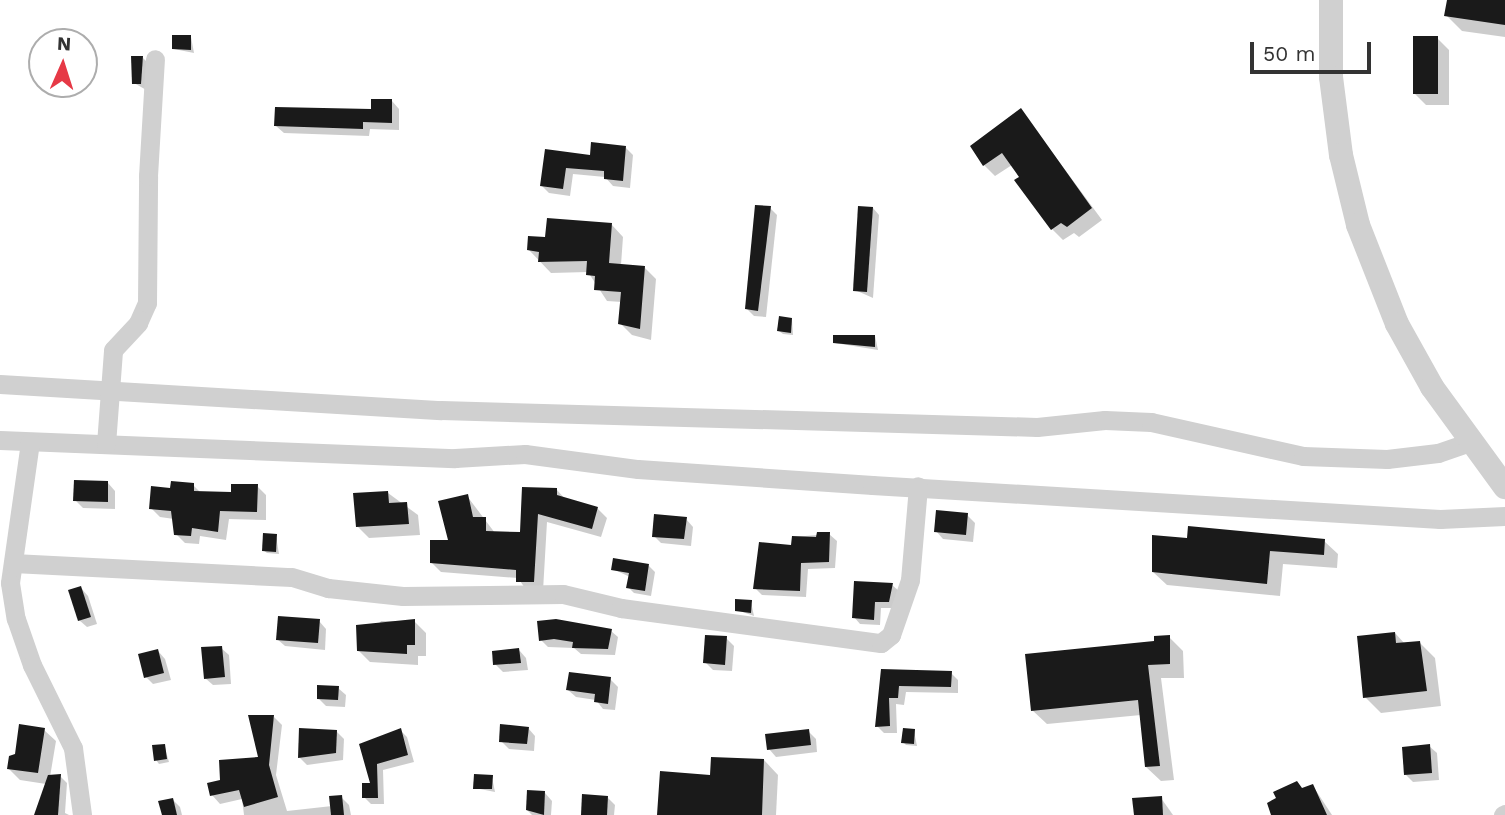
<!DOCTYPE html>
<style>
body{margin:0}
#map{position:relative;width:1505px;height:815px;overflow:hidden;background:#fff;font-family:"Work Sans",sans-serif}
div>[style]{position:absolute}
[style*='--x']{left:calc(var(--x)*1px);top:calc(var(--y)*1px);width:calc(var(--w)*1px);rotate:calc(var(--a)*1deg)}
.shadow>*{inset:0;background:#0003}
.building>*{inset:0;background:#1a1a1a}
.minor>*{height:19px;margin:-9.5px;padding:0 9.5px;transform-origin:9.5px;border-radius:9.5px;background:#d0d0d0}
.tertiary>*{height:24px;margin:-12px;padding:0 12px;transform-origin:12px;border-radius:12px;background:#d0d0d0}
span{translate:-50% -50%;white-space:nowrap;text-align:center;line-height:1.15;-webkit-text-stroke:7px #fff;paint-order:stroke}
.north{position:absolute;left:28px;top:28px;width:70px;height:70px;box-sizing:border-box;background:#fff;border:2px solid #adadad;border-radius:50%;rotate:3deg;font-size:19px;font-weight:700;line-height:28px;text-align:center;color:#333}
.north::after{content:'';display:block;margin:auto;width:24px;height:32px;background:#e63946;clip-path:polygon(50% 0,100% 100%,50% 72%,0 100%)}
.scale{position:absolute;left:1250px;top:42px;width:121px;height:32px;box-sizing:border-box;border:4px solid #333;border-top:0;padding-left:9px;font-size:21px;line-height:24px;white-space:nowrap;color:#333;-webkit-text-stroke:5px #fff;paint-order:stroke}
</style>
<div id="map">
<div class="shadow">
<i style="clip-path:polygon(1448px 0,1505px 0,1505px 37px,1462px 31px,1446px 15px)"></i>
<i style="clip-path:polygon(191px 37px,194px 53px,174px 49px)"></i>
<i style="clip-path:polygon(1437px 38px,1449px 50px,1449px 105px,1426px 105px,1415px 94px)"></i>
<i style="clip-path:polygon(143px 58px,150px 65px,148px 91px,134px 83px)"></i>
<i style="clip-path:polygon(392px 101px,399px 109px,399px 130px,370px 129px,369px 136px,284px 133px,276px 126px,372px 111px)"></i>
<i style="clip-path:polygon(1021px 110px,1102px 220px,1079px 237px,1074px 233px,1063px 240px,1052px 229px,1012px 165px,995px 176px,984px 165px)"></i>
<i style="clip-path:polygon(626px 148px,633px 155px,630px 188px,613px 186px,605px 177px,573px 174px,570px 196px,549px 193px,542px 186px,546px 151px,591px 157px)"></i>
<i style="clip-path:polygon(770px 208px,777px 215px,766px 317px,754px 316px,746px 308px)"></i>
<i style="clip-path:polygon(873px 208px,879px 215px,873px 298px,855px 290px)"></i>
<i style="clip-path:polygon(612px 225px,623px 237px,621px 265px,644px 267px,656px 279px,651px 340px,632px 335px,620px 323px,622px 302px,607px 301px,588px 272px,551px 273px,529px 250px,547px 239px)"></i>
<i style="clip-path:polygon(792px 320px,793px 335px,783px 334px,779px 331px)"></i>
<i style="clip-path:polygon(875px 336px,878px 350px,835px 343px)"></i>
<i style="clip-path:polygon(108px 483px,115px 491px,115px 509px,83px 508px,75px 500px)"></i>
<i style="clip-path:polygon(193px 485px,201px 493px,233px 493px,257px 486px,266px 495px,266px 520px,229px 519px,226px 540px,200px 536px,199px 544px,185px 543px,176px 534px,174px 519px,160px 517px,151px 508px,172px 490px)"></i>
<i style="clip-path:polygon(557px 490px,566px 500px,597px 508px,607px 518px,601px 537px,547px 522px,543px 591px,527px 591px,518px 578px,441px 572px,431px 562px,450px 542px,467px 496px,495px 533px,522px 533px)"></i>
<i style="clip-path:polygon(388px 493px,418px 515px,420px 535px,369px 538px,357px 526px)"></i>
<i style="clip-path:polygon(967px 515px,975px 523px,973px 542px,943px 539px,936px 531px)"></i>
<i style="clip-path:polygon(686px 519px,693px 527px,691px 546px,661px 543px,654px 536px)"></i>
<i style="clip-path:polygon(829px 534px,837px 541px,835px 568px,808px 569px,806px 597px,762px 595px,755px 588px,793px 547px,793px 537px)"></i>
<i style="clip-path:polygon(276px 536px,279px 554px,267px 553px,263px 550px)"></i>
<i style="clip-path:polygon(1188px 540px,1324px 541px,1338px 554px,1337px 568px,1283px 564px,1280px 596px,1167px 585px,1153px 572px)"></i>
<i style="clip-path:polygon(649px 566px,655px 572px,651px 596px,634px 593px,628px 587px,630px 577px,613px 569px)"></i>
<i style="clip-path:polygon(892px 585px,899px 591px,896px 608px,881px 608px,880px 625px,860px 624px,854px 617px)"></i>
<i style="clip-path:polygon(81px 588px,88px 596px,97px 624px,87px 627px,79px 620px)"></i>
<i style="clip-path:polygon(751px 602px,754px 616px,737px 610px)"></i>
<i style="clip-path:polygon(319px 621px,326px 629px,325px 650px,285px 646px,277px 639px)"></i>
<i style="clip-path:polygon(381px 621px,414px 621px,426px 633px,426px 656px,418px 656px,418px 665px,370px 662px,358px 650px)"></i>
<i style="clip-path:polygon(611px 631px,618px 637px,615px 655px,581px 654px,574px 648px,548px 647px,541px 640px)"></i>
<i style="clip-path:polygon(1395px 633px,1405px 644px,1420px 643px,1435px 658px,1441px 706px,1381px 713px,1365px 697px)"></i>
<i style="clip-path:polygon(1169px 637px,1183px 651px,1184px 678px,1161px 678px,1174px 780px,1161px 781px,1146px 767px,1141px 715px,1047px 724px,1032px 710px)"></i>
<i style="clip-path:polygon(726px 638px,734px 646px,732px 671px,713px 670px,705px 662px)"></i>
<i style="clip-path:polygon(221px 648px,229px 655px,231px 684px,213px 685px,205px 678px)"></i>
<i style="clip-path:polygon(519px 650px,526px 658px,528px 670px,503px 672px,495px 664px)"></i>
<i style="clip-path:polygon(158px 651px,165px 659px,171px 680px,153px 684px,146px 677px)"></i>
<i style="clip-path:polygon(882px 670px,951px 673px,958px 680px,958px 693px,906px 692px,904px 705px,896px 704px,897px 733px,884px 733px,877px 726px)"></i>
<i style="clip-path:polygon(610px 679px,618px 687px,615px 710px,603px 709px,596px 700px,576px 697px,568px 690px)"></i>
<i style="clip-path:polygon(338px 688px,346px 695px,345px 707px,326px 706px,318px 698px)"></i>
<i style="clip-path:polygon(274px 717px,282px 725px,276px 775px,287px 811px,332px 806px,341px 797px,349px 805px,351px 815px,244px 815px,242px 799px,220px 804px,212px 795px,222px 782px,260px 759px)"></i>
<i style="clip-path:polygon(528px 728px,535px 736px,534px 751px,509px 749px,501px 741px)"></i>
<i style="clip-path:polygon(44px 730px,56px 741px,50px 777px,60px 776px,67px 783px,65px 813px,69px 815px,35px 815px,46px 784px,20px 780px,8px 768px)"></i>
<i style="clip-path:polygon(400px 730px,407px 737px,414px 762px,383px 770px,384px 804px,371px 804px,364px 797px,372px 785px,361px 746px)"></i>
<i style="clip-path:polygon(336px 731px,344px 739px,343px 760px,307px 765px,299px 757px)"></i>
<i style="clip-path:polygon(808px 731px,816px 739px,817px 752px,776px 757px,769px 749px)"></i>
<i style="clip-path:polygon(914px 731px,917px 746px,906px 745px,903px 742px)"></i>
<i style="clip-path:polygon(164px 745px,169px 762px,159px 764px,156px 760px)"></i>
<i style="clip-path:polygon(1429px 746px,1437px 753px,1439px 780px,1413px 782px,1405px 774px)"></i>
<i style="clip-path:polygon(764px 760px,778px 775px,776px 815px,659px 815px)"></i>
<i style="clip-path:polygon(492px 777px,495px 792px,475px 788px)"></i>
<i style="clip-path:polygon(1313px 786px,1332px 815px,1273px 815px,1303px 790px)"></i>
<i style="clip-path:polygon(545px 793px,552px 801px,551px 815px,532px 815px,527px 810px)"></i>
<i style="clip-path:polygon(607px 797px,615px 805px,614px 815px,582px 815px)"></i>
<i style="clip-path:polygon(1161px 798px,1173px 815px,1134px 815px)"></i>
<i style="clip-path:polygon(173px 800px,180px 807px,182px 815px,165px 815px)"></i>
</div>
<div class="building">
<i style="clip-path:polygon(1447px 0,1505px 0,1505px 25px,1444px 16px)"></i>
<i style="clip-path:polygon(172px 35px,191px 35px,191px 50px,172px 49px)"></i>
<i style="clip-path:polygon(1413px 36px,1438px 36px,1438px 94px,1413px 94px)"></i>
<i style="clip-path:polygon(131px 56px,143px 56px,141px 84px,132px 84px)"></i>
<i style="clip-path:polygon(371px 99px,392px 99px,392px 123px,363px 122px,363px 129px,274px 126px,275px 107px,371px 109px)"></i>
<i style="clip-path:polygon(1021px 108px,1092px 208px,1067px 227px,1061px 223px,1051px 230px,1014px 180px,1019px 177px,1002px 153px,983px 166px,970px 146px)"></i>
<i style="clip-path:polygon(591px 142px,626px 146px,623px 181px,604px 179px,604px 171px,566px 168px,563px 189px,540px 186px,545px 149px,590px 155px)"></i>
<i style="clip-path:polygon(755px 205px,771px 206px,758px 311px,745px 309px)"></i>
<i style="clip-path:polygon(858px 206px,873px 207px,867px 292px,853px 291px)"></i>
<i style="clip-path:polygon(547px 218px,612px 223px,609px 263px,645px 266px,640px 329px,618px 324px,621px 292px,594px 290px,595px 276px,586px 275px,587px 261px,538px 262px,539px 252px,527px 250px,528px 236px,545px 237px)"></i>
<i style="clip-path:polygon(779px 316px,792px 318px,791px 333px,777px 331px)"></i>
<i style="clip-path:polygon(833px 335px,875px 335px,875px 347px,833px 343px)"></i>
<i style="clip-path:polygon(74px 480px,108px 481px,108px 502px,73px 501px)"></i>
<i style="clip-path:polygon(171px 481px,194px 483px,194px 491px,231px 492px,231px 484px,258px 484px,257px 512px,220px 511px,218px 532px,192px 528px,191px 536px,174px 535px,171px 511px,149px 509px,151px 486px,170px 488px)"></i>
<i style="clip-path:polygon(522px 487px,557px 488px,557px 495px,598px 507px,592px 529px,538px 514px,534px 582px,516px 582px,516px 570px,430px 563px,430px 540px,448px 540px,438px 501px,468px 494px,473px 517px,486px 517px,486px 531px,520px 532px)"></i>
<i style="clip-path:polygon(388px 491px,389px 503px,407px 502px,409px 524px,356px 527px,353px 493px)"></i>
<i style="clip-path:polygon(936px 510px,968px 513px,966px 535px,934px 532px)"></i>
<i style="clip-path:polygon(654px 514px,687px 517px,684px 539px,652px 537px)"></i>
<i style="clip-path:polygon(1188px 526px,1325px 539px,1324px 555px,1270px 551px,1267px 584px,1152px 572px,1152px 535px,1187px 538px)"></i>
<i style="clip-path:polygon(817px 532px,830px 532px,829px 562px,801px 563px,800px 591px,753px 589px,759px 542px,791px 545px,792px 536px,816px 537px)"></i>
<i style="clip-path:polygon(263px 533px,277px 534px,276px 552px,262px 551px)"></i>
<i style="clip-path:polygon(613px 558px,649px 564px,645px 591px,626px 588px,629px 573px,611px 570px)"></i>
<i style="clip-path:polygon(854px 581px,893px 583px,889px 602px,875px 602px,874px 620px,852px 618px)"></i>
<i style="clip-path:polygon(81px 586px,91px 617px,78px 621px,68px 590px)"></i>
<i style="clip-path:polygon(735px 599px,752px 600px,751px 613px,735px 611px)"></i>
<i style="clip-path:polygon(278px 616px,320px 619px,318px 643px,276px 640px)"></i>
<i style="clip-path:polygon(415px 619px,415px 645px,407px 645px,407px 654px,357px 651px,356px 625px)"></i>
<i style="clip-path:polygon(556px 619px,612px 629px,608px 649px,572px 648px,573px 642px,554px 639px,539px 641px,537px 621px)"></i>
<i style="clip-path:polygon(1395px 632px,1396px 643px,1420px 641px,1427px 691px,1363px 698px,1357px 636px)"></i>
<i style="clip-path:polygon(705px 635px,727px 636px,725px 665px,703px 663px)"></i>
<i style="clip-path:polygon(1170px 635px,1170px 664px,1148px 665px,1160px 766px,1145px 767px,1138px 700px,1031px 711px,1025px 654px,1154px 641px,1154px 636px)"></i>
<i style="clip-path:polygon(222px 646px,225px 677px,204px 679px,201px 647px)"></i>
<i style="clip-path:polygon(519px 648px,521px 663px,493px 665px,492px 651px)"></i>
<i style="clip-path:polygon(158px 649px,164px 673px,144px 678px,138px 654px)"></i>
<i style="clip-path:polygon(881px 669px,952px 671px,951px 687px,899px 686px,898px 698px,889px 698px,890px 726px,875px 727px)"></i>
<i style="clip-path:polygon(569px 672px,611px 677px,608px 704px,594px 702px,595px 694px,566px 690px)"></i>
<i style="clip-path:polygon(317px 685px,339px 686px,338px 700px,317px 699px)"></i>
<i style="clip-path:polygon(248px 715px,274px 715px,269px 765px,278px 797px,244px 807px,239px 790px,210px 796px,207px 783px,220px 780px,219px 760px,258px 757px)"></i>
<i style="clip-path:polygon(19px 724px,45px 728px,38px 773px,7px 769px,9px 756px,15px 754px)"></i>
<i style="clip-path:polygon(500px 724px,529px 727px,527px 744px,499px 742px)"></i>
<i style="clip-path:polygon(299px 728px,337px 730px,336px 753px,298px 758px)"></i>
<i style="clip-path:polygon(401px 728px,408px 755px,377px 764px,378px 798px,362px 798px,362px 783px,370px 783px,359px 744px)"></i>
<i style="clip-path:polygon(903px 728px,915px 729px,914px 744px,901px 743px)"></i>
<i style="clip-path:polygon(809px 729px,811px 745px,767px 750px,765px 734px)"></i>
<i style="clip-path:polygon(165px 744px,167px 759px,154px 761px,152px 745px)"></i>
<i style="clip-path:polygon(1430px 744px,1432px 773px,1404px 775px,1402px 747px)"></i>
<i style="clip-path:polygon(711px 757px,764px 759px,762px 815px,657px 815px,660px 771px,710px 775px)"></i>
<i style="clip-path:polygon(61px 774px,58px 815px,34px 815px,48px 775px)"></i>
<i style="clip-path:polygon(474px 774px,493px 775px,492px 789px,473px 789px)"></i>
<i style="clip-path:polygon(1297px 781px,1302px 788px,1313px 784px,1327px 815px,1271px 815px,1267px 803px,1276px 798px,1273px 792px)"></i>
<i style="clip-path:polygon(527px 790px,545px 791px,544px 815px,526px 810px)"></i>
<i style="clip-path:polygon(582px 794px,608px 796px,607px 815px,581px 815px)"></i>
<i style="clip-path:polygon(342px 795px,344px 815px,331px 815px,329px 796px)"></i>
<i style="clip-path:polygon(1162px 796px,1163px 815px,1134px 815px,1132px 798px)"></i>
<i style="clip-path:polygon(173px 798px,177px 815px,162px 815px,158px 801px)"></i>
</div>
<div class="minor">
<i style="--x:0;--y:384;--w:442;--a:3.4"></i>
<i style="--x:441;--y:410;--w:596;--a:1.63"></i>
<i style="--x:1037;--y:427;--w:68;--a:-5.9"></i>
<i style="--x:1105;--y:420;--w:46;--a:2.5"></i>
<i style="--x:1151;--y:422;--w:156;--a:12.6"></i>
<i style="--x:1303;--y:456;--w:84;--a:2"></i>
<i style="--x:1387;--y:459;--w:51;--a:-6.7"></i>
<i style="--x:1438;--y:453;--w:36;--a:-19"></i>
<i style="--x:0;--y:440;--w:455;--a:2.3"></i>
<i style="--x:455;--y:458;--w:70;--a:-3.3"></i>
<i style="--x:525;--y:454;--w:114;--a:7.6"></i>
<i style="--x:638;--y:469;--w:235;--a:3.9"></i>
<i style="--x:872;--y:485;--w:569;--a:3.43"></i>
<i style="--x:1440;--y:519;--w:65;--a:-2.6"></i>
<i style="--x:30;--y:442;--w:142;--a:98.1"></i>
<i style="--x:10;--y:583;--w:36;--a:81"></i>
<i style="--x:16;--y:619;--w:49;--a:70.8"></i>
<i style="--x:32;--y:665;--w:93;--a:63.7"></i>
<i style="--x:73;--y:748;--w:68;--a:82.3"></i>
<i style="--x:106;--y:444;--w:94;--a:-85.7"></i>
<i style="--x:113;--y:350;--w:37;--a:-47"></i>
<i style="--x:138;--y:323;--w:22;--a:-66"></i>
<i style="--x:147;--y:303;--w:127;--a:-89.5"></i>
<i style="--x:148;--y:176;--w:117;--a:-86.6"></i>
<i style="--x:13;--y:563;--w:279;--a:2.9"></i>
<i style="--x:292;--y:577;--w:38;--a:17"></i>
<i style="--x:328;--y:588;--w:75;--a:6.1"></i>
<i style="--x:403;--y:596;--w:160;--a:-0.7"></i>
<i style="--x:563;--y:594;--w:60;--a:13.6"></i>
<i style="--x:621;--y:608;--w:262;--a:7.7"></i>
<i style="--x:881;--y:643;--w:13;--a:-39"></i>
<i style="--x:891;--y:635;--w:58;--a:-70.9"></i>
<i style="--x:910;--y:580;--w:94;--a:-85.1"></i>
<i style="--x:1503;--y:815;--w:2;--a:-27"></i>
</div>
<div class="tertiary">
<i style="--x:1331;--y:0;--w:77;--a:90"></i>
<i style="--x:1331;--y:77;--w:79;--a:82.7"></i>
<i style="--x:1341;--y:155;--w:72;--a:76.3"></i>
<i style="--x:1358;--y:225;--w:106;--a:68.5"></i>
<i style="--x:1397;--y:324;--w:72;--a:60.9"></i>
<i style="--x:1432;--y:387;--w:124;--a:53.9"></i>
</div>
<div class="north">N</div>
<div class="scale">50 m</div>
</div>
